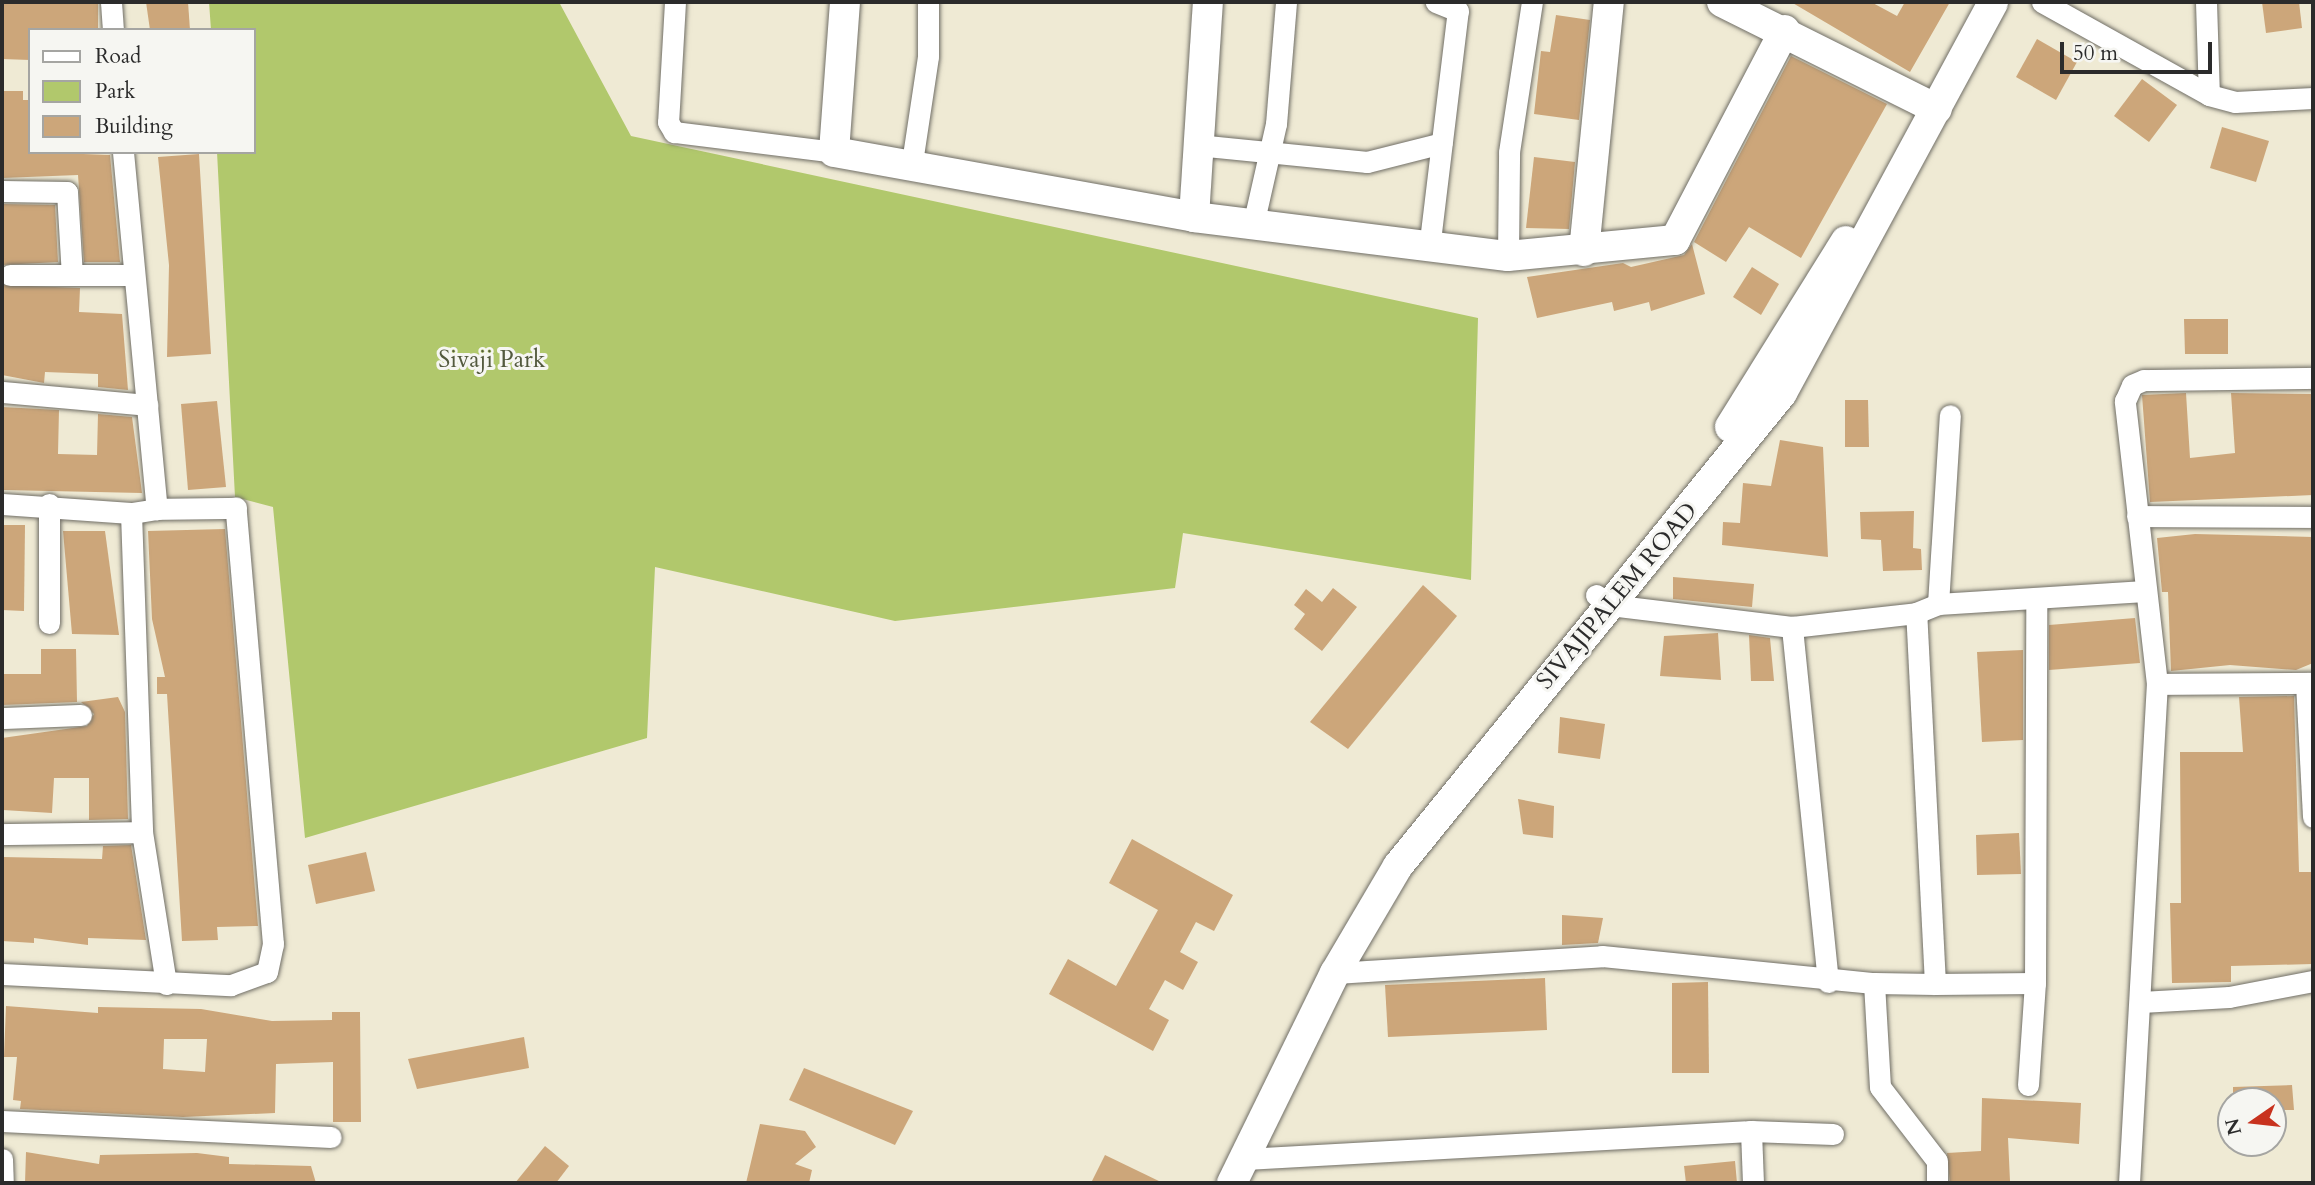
<!DOCTYPE html>
<style>
body{margin:0}
#map{position:relative;width:2315px;height:1185px;overflow:hidden;background:#efead4;font-family:Cardo,serif}
div>[style]{position:absolute}
[style*='--x']{left:calc(var(--x)*1px);top:calc(var(--y)*1px);width:calc(var(--w)*1px);rotate:calc(var(--a)*1deg)}
.green>*{inset:0;background:#b1c86c}
.building>*{inset:0;background:#cca67a}
.roads{filter:drop-shadow(0 0 2px #706e66) drop-shadow(0 0 2px #706e66)}
.street>*{height:21px;margin:-10.5px;padding:0 10.5px;transform-origin:10.5px;border-radius:10.5px;background:#fff}
.secondary>*{height:30px;margin:-15px;padding:0 15px;transform-origin:15px;border-radius:15px;background:#fff}
span{translate:-50% -50%;white-space:nowrap;text-align:center;line-height:1.15;-webkit-text-stroke:6px #f6f6f2;paint-order:stroke}
.park-label{font-size:24px;color:#535a3e}
.street-label{font-size:24px;color:#2b2b2b}
.frame{position:absolute;inset:0;border:4px solid #2b2b2b;pointer-events:none}
.legend{position:absolute;left:28px;top:28px;width:228px;height:126px;box-sizing:border-box;background:#f6f6f2;border:2px solid #a5a5a2;margin:0;padding:9px 12px;list-style:none;font-size:21px;color:#2b2b2b}
.legend li{display:flex;align-items:center;gap:14px;height:35px}
.legend b{width:35px;border:2px solid #a5a5a2}
.north{position:absolute;left:2217px;top:1087px;width:70px;height:70px;box-sizing:border-box;background:#f6f6f2;border:2px solid #a5a5a2;border-radius:50%;rotate:256deg;font-size:19px;font-weight:700;line-height:28px;text-align:center;color:#2b2b2b}
.north::after{content:'';display:block;margin:auto;width:24px;height:32px;background:#c8321e;clip-path:polygon(50% 0,100% 100%,50% 72%,0 100%)}
.scale{position:absolute;left:2060px;top:42px;width:152px;height:32px;box-sizing:border-box;border:4px solid #2b2b2b;border-top:0;padding-left:9px;font-size:21px;line-height:24px;white-space:nowrap;color:#2b2b2b;-webkit-text-stroke:5px #f6f6f2;paint-order:stroke}
</style>
<div id="map">
<div class="green">
<i style="clip-path:polygon(209px 2px,559px 2px,631px 136px,1478px 318px,1471px 580px,1183px 533px,1175px 588px,895px 621px,655px 567px,647px 738px,305px 838px,273px 507px,235px 497px,217px 152px,254px 152px,254px 30px,211px 30px)"></i>
</div>
<div class="building">
<i style="clip-path:polygon(2px 2px,98px 2px,98px 30px,30px 30px,30px 60px,2px 59px)"></i>
<i style="clip-path:polygon(146px 2px,188px 2px,190px 30px,150px 30px)"></i>
<i style="clip-path:polygon(1791px 2px,1871px 2px,1897px 16px,1905px 2px,1950px 2px,1910px 72px)"></i>
<i style="clip-path:polygon(2262px 2px,2299px 2px,2302px 28px,2266px 33px)"></i>
<i style="clip-path:polygon(1556px 15px,1590px 20px,1579px 120px,1534px 114px,1541px 51px,1550px 52px)"></i>
<i style="clip-path:polygon(2037px 39px,2077px 62px,2056px 100px,2016px 77px)"></i>
<i style="clip-path:polygon(1791px 56px,1887px 104px,1801px 258px,1749px 227px,1726px 262px,1694px 242px)"></i>
<i style="clip-path:polygon(2142px 79px,2177px 105px,2149px 142px,2114px 116px)"></i>
<i style="clip-path:polygon(2px 91px,23px 91px,23px 100px,30px 100px,30px 152px,110px 155px,120px 262px,84px 262px,78px 175px,2px 178px)"></i>
<i style="clip-path:polygon(2222px 127px,2269px 141px,2256px 182px,2210px 168px)"></i>
<i style="clip-path:polygon(199px 154px,211px 354px,167px 357px,169px 265px,158px 157px)"></i>
<i style="clip-path:polygon(1534px 157px,1575px 162px,1569px 229px,1526px 228px)"></i>
<i style="clip-path:polygon(2px 204px,55px 205px,58px 262px,2px 265px)"></i>
<i style="clip-path:polygon(1692px 244px,1705px 294px,1651px 311px,1649px 302px,1614px 311px,1612px 302px,1537px 318px,1527px 277px,1623px 263px,1631px 267px,1684px 255px)"></i>
<i style="clip-path:polygon(1752px 267px,1779px 284px,1761px 315px,1733px 297px)"></i>
<i style="clip-path:polygon(2px 285px,80px 288px,79px 312px,122px 314px,128px 390px,98px 387px,98px 374px,45px 372px,44px 383px,2px 375px)"></i>
<i style="clip-path:polygon(2184px 319px,2228px 319px,2228px 354px,2185px 354px)"></i>
<i style="clip-path:polygon(2186px 393px,2190px 458px,2235px 453px,2231px 393px,2313px 394px,2313px 495px,2150px 502px,2142px 395px)"></i>
<i style="clip-path:polygon(1845px 400px,1868px 400px,1869px 447px,1845px 447px)"></i>
<i style="clip-path:polygon(217px 401px,226px 487px,188px 490px,181px 404px)"></i>
<i style="clip-path:polygon(2px 407px,59px 410px,58px 454px,97px 455px,98px 414px,132px 417px,142px 493px,3px 490px)"></i>
<i style="clip-path:polygon(1780px 440px,1823px 447px,1828px 557px,1722px 545px,1723px 522px,1740px 523px,1743px 483px,1771px 486px)"></i>
<i style="clip-path:polygon(1914px 511px,1913px 548px,1921px 549px,1922px 570px,1883px 571px,1881px 540px,1861px 539px,1860px 512px)"></i>
<i style="clip-path:polygon(2px 525px,25px 525px,24px 611px,2px 610px)"></i>
<i style="clip-path:polygon(225px 529px,258px 926px,217px 927px,218px 940px,182px 941px,167px 694px,157px 694px,157px 677px,165px 677px,152px 619px,148px 531px)"></i>
<i style="clip-path:polygon(63px 531px,105px 531px,119px 635px,72px 634px)"></i>
<i style="clip-path:polygon(2195px 534px,2313px 537px,2313px 663px,2296px 670px,2230px 665px,2171px 671px,2168px 592px,2162px 592px,2157px 538px)"></i>
<i style="clip-path:polygon(1673px 577px,1754px 584px,1752px 607px,1673px 599px)"></i>
<i style="clip-path:polygon(1423px 585px,1457px 616px,1348px 749px,1310px 722px)"></i>
<i style="clip-path:polygon(1333px 588px,1357px 607px,1322px 651px,1294px 629px,1305px 614px,1294px 605px,1306px 589px,1322px 602px)"></i>
<i style="clip-path:polygon(2135px 618px,2140px 663px,2049px 670px,2049px 625px)"></i>
<i style="clip-path:polygon(1718px 633px,1721px 680px,1660px 676px,1664px 636px)"></i>
<i style="clip-path:polygon(1749px 635px,1770px 638px,1774px 681px,1751px 681px)"></i>
<i style="clip-path:polygon(41px 649px,76px 649px,77px 702px,2px 705px,2px 674px,41px 674px)"></i>
<i style="clip-path:polygon(2023px 650px,2023px 740px,1982px 742px,1977px 652px)"></i>
<i style="clip-path:polygon(2294px 696px,2299px 872px,2313px 872px,2312px 964px,2231px 966px,2231px 982px,2172px 983px,2170px 903px,2181px 903px,2180px 752px,2243px 752px,2239px 697px)"></i>
<i style="clip-path:polygon(118px 697px,125px 712px,128px 819px,89px 820px,89px 778px,54px 778px,52px 813px,3px 810px,2px 738px,87px 726px,94px 714px,81px 702px)"></i>
<i style="clip-path:polygon(1560px 717px,1605px 724px,1600px 759px,1558px 753px)"></i>
<i style="clip-path:polygon(1518px 799px,1554px 806px,1553px 838px,1523px 834px)"></i>
<i style="clip-path:polygon(2019px 833px,2021px 874px,1977px 875px,1976px 835px)"></i>
<i style="clip-path:polygon(1132px 839px,1233px 895px,1214px 931px,1196px 922px,1180px 952px,1198px 962px,1183px 990px,1165px 980px,1149px 1009px,1169px 1020px,1153px 1051px,1049px 994px,1068px 959px,1116px 986px,1158px 910px,1109px 883px)"></i>
<i style="clip-path:polygon(131px 845px,146px 940px,88px 938px,88px 945px,34px 938px,34px 943px,2px 941px,2px 857px,102px 859px,103px 846px)"></i>
<i style="clip-path:polygon(366px 852px,375px 891px,316px 904px,308px 865px)"></i>
<i style="clip-path:polygon(1562px 915px,1603px 918px,1598px 943px,1562px 945px)"></i>
<i style="clip-path:polygon(1545px 978px,1547px 1030px,1388px 1037px,1385px 985px)"></i>
<i style="clip-path:polygon(1708px 982px,1709px 1073px,1672px 1073px,1672px 983px)"></i>
<i style="clip-path:polygon(evenodd,6px 1006px,98px 1013px,98px 1007px,201px 1009px,272px 1021px,332px 1020px,332px 1012px,360px 1012px,361px 1122px,333px 1122px,333px 1062px,276px 1064px,275px 1113px,183px 1117px,20px 1109px,21px 1101px,13px 1100px,17px 1057px,4px 1057px,6px 1006px,164px 1039px,207px 1039px,205px 1072px,163px 1069px,164px 1039px)"></i>
<i style="clip-path:polygon(524px 1037px,529px 1068px,417px 1089px,408px 1059px)"></i>
<i style="clip-path:polygon(804px 1068px,913px 1111px,895px 1145px,789px 1100px)"></i>
<i style="clip-path:polygon(2292px 1085px,2294px 1110px,2273px 1110px,2273px 1101px,2233px 1101px,2233px 1087px)"></i>
<i style="clip-path:polygon(1982px 1098px,2081px 1103px,2079px 1144px,2008px 1138px,2010px 1181px,1950px 1183px,1947px 1153px,1981px 1151px)"></i>
<i style="clip-path:polygon(760px 1124px,805px 1131px,816px 1147px,795px 1164px,812px 1170px,809px 1183px,746px 1183px)"></i>
<i style="clip-path:polygon(545px 1146px,569px 1166px,556px 1183px,515px 1183px)"></i>
<i style="clip-path:polygon(26px 1152px,99px 1164px,100px 1155px,197px 1153px,229px 1157px,229px 1164px,311px 1166px,316px 1183px,25px 1183px)"></i>
<i style="clip-path:polygon(1105px 1155px,1163px 1183px,1091px 1183px)"></i>
<i style="clip-path:polygon(1735px 1161px,1737px 1183px,1686px 1183px,1684px 1166px)"></i>
</div>
<div class="roads">
<div class="street">
<i style="--x:111;--y:2;--w:28;--a:86"></i>
<i style="--x:675;--y:2;--w:120;--a:93.3"></i>
<i style="--x:668;--y:122;--w:12;--a:59"></i>
<i style="--x:674;--y:132;--w:161;--a:7.1"></i>
<i style="--x:2042;--y:2;--w:191;--a:29.1"></i>
<i style="--x:2209;--y:95;--w:27;--a:15"></i>
<i style="--x:2235;--y:102;--w:78;--a:-2.9"></i>
<i style="--x:2206;--y:2;--w:93;--a:88.2"></i>
<i style="--x:1197;--y:145;--w:171;--a:5.7"></i>
<i style="--x:1367;--y:162;--w:77;--a:-14.2"></i>
<i style="--x:123;--y:152;--w:359;--a:84.6"></i>
<i style="--x:157;--y:509;--w:26;--a:171"></i>
<i style="--x:131;--y:513;--w:319;--a:88"></i>
<i style="--x:142;--y:832;--w:154;--a:81"></i>
<i style="--x:911;--y:169;--w:114;--a:-81.4"></i>
<i style="--x:928;--y:56;--w:54;--a:-90"></i>
<i style="--x:2;--y:191;--w:65;--a:0.9"></i>
<i style="--x:67;--y:192;--w:83;--a:86.6"></i>
<i style="--x:1253;--y:225;--w:104;--a:-77.2"></i>
<i style="--x:1276;--y:124;--w:122;--a:-85.3"></i>
<i style="--x:1429;--y:249;--w:240;--a:-83.1"></i>
<i style="--x:1458;--y:11;--w:24;--a:-158"></i>
<i style="--x:1508;--y:256;--w:104;--a:-89.4"></i>
<i style="--x:1509;--y:152;--w:152;--a:-81.3"></i>
<i style="--x:10;--y:275;--w:123;--a:0"></i>
<i style="--x:2;--y:392;--w:146;--a:5.1"></i>
<i style="--x:2;--y:504;--w:129;--a:4"></i>
<i style="--x:2137;--y:516;--w:176;--a:0.3"></i>
<i style="--x:1596;--y:595;--w:17;--a:36"></i>
<i style="--x:1610;--y:605;--w:183;--a:6.9"></i>
<i style="--x:1938;--y:604;--w:189;--a:-86.4"></i>
<i style="--x:49;--y:623;--w:119;--a:-90"></i>
<i style="--x:2306;--y:683;--w:134;--a:87"></i>
<i style="--x:2157;--y:684;--w:156;--a:-0.4"></i>
<i style="--x:2;--y:718;--w:79;--a:-2.2"></i>
<i style="--x:2;--y:834;--w:140;--a:-0.8"></i>
<i style="--x:1335;--y:973;--w:268;--a:-3.6"></i>
<i style="--x:1602;--y:956;--w:273;--a:5.7"></i>
<i style="--x:1874;--y:983;--w:104;--a:86.7"></i>
<i style="--x:1880;--y:1087;--w:93;--a:52.4"></i>
<i style="--x:1937;--y:1161;--w:22;--a:90"></i>
<i style="--x:2;--y:974;--w:229;--a:2.8"></i>
<i style="--x:231;--y:985;--w:38;--a:-20"></i>
<i style="--x:267;--y:972;--w:29;--a:-78"></i>
<i style="--x:273;--y:944;--w:438;--a:-94.9"></i>
<i style="--x:236;--y:508;--w:79;--a:179.3"></i>
<i style="--x:1828;--y:982;--w:357;--a:-95.8"></i>
<i style="--x:1792;--y:627;--w:125;--a:-6.4"></i>
<i style="--x:1916;--y:613;--w:24;--a:-22"></i>
<i style="--x:1938;--y:604;--w:207;--a:-3.6"></i>
<i style="--x:1874;--y:983;--w:61;--a:0.9"></i>
<i style="--x:1935;--y:984;--w:371;--a:-92.9"></i>
<i style="--x:1935;--y:984;--w:100;--a:-0.6"></i>
<i style="--x:2035;--y:983;--w:381;--a:-89.8"></i>
<i style="--x:2141;--y:1002;--w:88;--a:-3.3"></i>
<i style="--x:2229;--y:997;--w:86;--a:-10.8"></i>
<i style="--x:2028;--y:1085;--w:102;--a:-86.1"></i>
<i style="--x:2;--y:1121;--w:329;--a:2.8"></i>
<i style="--x:1751;--y:1131;--w:82;--a:2.1"></i>
<i style="--x:2;--y:1159;--w:24;--a:88"></i>
<i style="--x:1245;--y:1159;--w:507;--a:-3.17"></i>
<i style="--x:1751;--y:1131;--w:52;--a:87.8"></i>
<i style="--x:2129;--y:1183;--w:500;--a:-86.8"></i>
<i style="--x:2157;--y:684;--w:285;--a:-96.5"></i>
<i style="--x:2125;--y:401;--w:17;--a:-66"></i>
<i style="--x:2132;--y:385;--w:13;--a:-23"></i>
<i style="--x:2144;--y:380;--w:169;--a:-0.7"></i>
</div>
<div class="secondary">
<i style="--x:845;--y:2;--w:150;--a:94.2"></i>
<i style="--x:834;--y:152;--w:366;--a:10.2"></i>
<i style="--x:1194;--y:217;--w:316;--a:7.1"></i>
<i style="--x:1508;--y:256;--w:168;--a:-5.5"></i>
<i style="--x:1675;--y:240;--w:237;--a:-62.4"></i>
<i style="--x:1722;--y:2;--w:240;--a:26.5"></i>
<i style="--x:1194;--y:217;--w:215;--a:-86.3"></i>
<i style="--x:1584;--y:251;--w:250;--a:-84.3"></i>
<i style="--x:1730;--y:427;--w:219;--a:-58.1"></i>
<i style="--x:1232;--y:1183;--w:234;--a:-63.9"></i>
<i style="--x:1335;--y:973;--w:124;--a:-59.5"></i>
<i style="--x:1398;--y:866;--w:609;--a:-50.93"></i>
<i style="--x:1782;--y:393;--w:444;--a:-61.6"></i>
</div>
</div>
<div class="park-label">
<span style="left:492px;top:360px">Sivaji Park</span>
</div>
<div class="street-label">
<span style="left:1617px;top:596px;rotate:-50deg">SIVAJIPALEM ROAD</span>
</div>
<div class="frame"></div>
<ul class="legend">
<li><b style="height:9px;background:#fff"></b>Road</li>
<li><b style="height:19px;background:#b1c86c"></b>Park</li>
<li><b style="height:19px;background:#cca67a"></b>Building</li>
</ul>
<div class="north">N</div>
<div class="scale">50 m</div>
</div>
